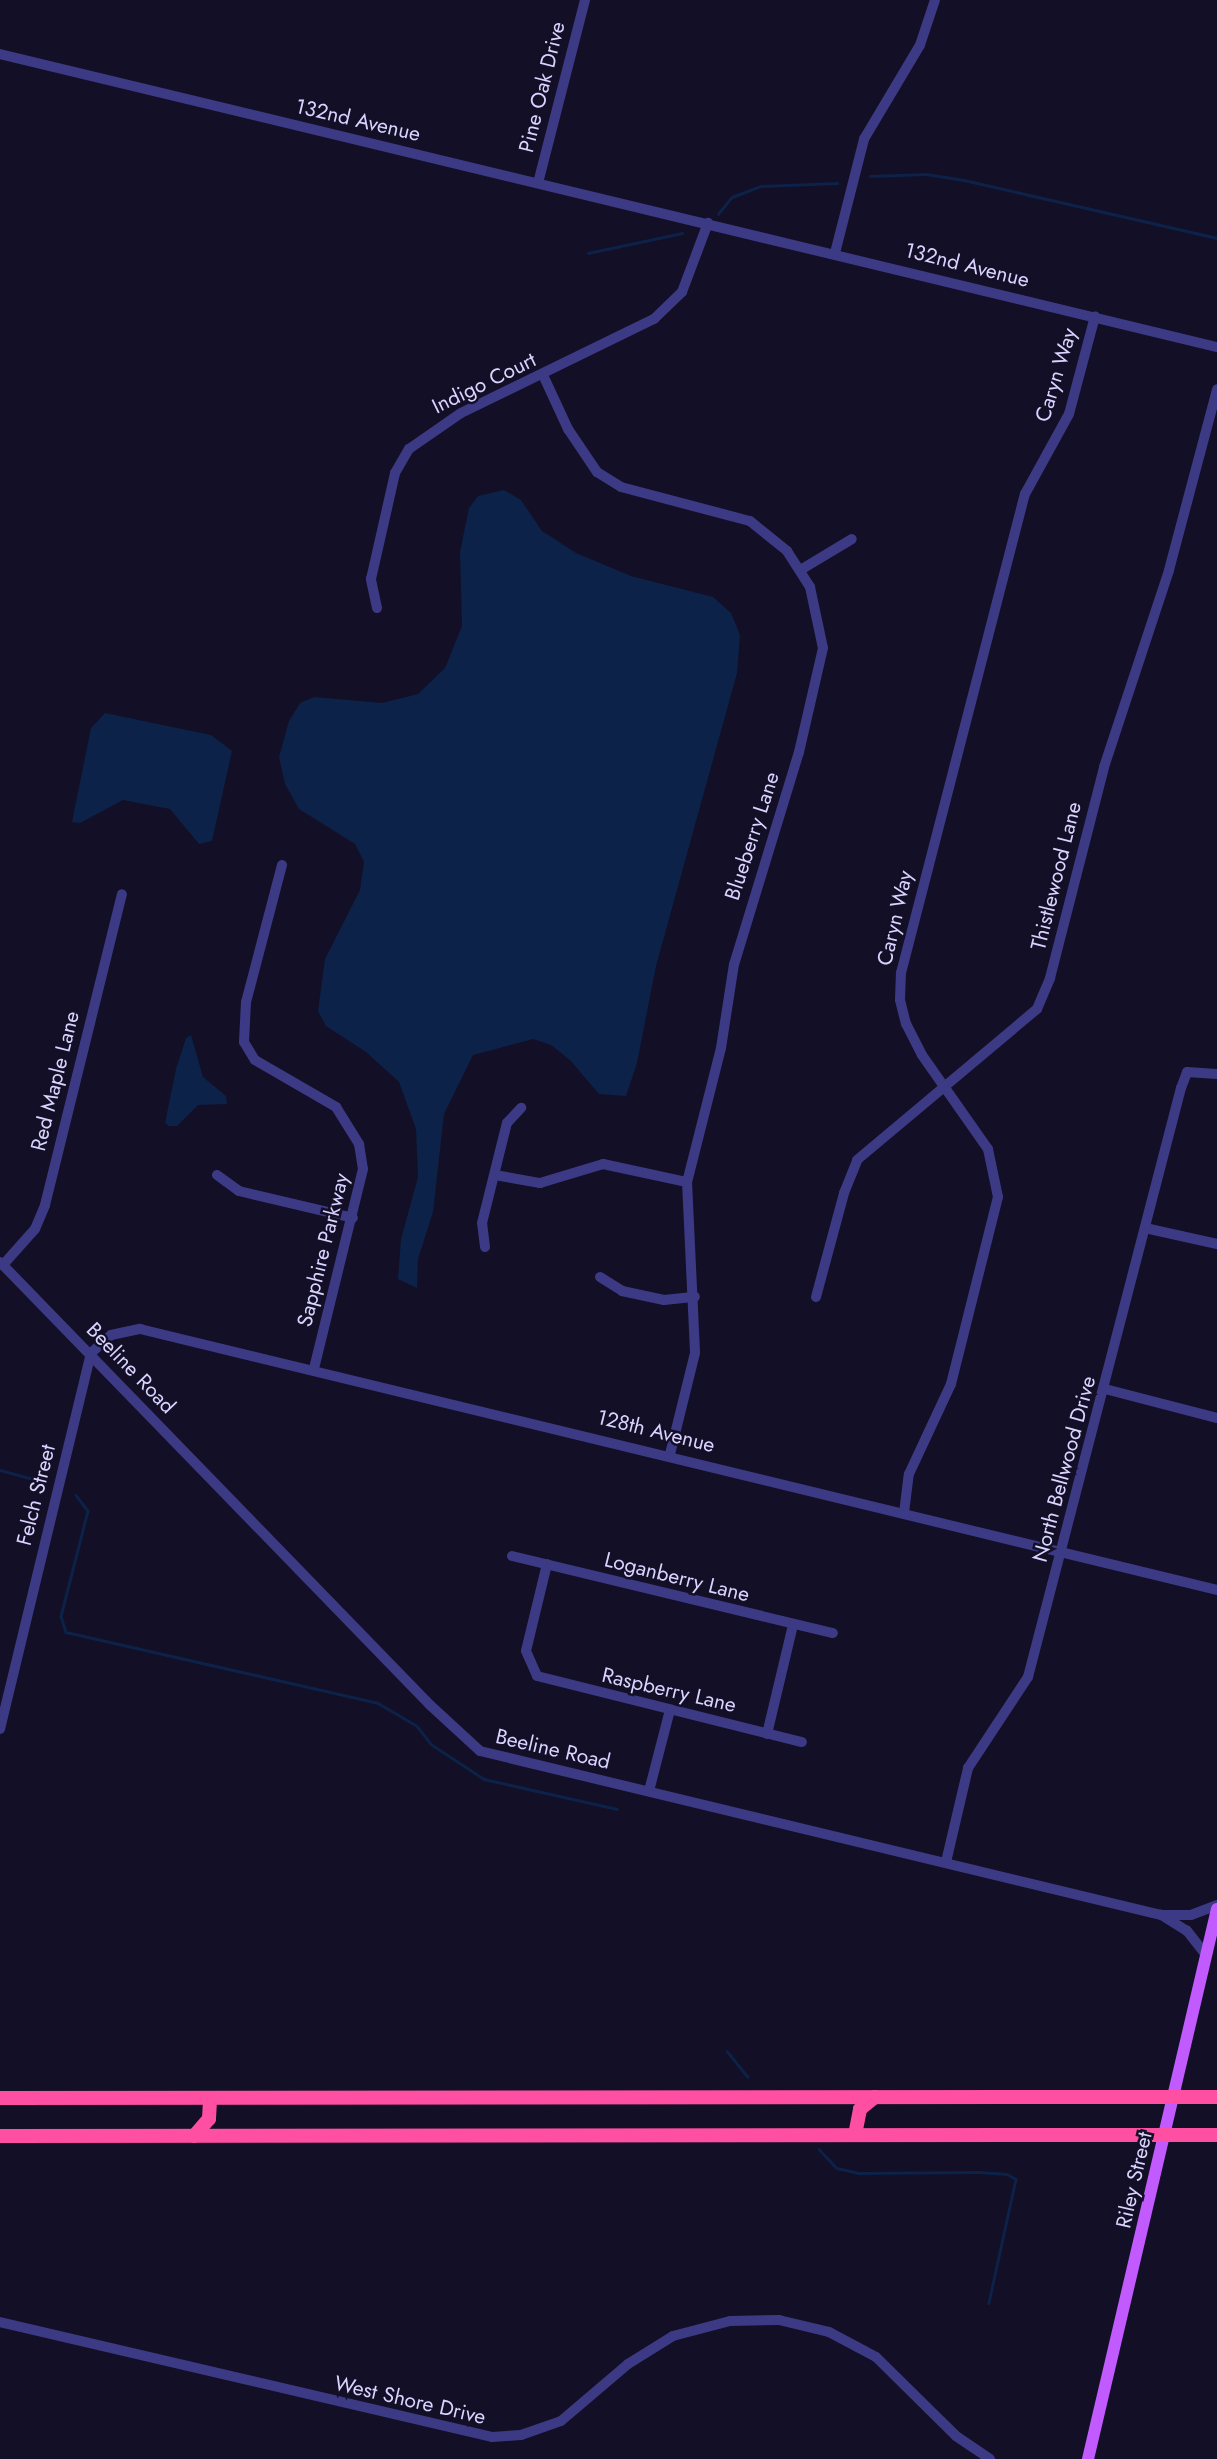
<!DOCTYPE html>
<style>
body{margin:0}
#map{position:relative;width:1217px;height:2459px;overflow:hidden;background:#130f26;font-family:Jost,sans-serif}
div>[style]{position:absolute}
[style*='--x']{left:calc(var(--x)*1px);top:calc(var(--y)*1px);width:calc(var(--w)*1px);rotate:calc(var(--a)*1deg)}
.water>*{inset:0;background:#0c2248}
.stream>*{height:2.5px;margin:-1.25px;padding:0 1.25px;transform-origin:1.25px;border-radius:1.25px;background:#0c2248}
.minor>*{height:10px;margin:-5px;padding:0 5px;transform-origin:5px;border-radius:5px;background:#3d3a85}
.major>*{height:12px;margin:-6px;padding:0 6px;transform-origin:6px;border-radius:6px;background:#c25bff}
.highway>*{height:14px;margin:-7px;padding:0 7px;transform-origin:7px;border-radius:7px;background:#ff4fa3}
span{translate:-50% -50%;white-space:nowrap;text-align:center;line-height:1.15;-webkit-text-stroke:5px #130f26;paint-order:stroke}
.street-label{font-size:21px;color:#d9d4ff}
</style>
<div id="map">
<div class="water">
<i style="clip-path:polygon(504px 490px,521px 500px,542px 531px,576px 553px,631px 576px,713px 597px,731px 613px,740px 635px,737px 673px,656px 966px,637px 1063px,626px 1096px,599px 1094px,570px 1060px,551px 1045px,533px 1039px,473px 1055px,444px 1114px,433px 1212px,418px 1259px,417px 1288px,398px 1279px,401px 1239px,418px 1177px,416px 1129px,399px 1082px,366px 1052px,326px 1026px,318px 1011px,325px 959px,360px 890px,364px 862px,355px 844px,299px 809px,285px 784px,279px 757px,289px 721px,300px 703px,314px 697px,382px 703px,418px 694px,445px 668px,462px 626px,460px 552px,469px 508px,478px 496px)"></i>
<i style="clip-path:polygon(105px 713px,211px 735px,232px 751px,212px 841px,199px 844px,170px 809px,123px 800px,80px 823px,72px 822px,91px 728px)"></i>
<i style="clip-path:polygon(191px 1035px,203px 1077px,226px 1096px,227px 1104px,198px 1105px,177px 1126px,169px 1126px,165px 1123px,176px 1069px,186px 1038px)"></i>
</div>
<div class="stream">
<i style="--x:870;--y:176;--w:56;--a:-2"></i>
<i style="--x:926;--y:174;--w:38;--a:9"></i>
<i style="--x:964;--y:180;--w:260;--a:12.9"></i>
<i style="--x:718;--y:214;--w:22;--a:-51"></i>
<i style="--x:732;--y:197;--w:30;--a:-21"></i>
<i style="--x:760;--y:186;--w:77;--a:-2.2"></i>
<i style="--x:588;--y:253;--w:96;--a:-12"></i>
<i style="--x:0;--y:1470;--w:35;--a:15"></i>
<i style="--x:76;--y:1495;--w:20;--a:53"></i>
<i style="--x:88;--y:1511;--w:108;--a:104.4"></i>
<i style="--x:61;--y:1616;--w:17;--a:73"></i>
<i style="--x:66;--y:1632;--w:320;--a:12.8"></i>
<i style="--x:378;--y:1703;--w:45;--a:30.5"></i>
<i style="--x:417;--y:1726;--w:23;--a:52"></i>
<i style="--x:431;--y:1744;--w:64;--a:33.4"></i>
<i style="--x:484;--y:1779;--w:136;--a:12.7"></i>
<i style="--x:727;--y:2051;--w:33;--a:51"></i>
<i style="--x:819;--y:2149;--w:26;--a:47"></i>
<i style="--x:837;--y:2168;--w:22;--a:13"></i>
<i style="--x:858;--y:2173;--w:121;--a:-0.5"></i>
<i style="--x:979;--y:2172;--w:28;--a:4"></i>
<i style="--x:1007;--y:2174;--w:10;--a:29"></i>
<i style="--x:1016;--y:2179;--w:127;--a:102.3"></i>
</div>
<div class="minor">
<i style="--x:0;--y:54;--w:1252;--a:13.54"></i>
<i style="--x:538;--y:183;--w:189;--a:-75.6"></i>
<i style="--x:835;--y:253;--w:118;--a:-75.7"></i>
<i style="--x:864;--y:139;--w:109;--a:-59.2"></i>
<i style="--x:920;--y:45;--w:47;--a:-71.6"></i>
<i style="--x:543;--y:375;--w:60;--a:65.2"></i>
<i style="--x:568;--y:429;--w:52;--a:56"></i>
<i style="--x:597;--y:472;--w:28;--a:32"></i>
<i style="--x:621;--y:487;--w:133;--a:14.8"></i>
<i style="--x:750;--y:521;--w:48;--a:39"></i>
<i style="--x:787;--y:551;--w:43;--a:57.4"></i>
<i style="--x:810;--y:587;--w:62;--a:78"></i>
<i style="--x:823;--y:648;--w:107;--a:103"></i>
<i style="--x:799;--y:752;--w:222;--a:107"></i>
<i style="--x:734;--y:964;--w:85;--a:98.8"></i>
<i style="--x:721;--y:1048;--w:138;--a:104.2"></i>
<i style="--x:687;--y:1182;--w:171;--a:87.3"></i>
<i style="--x:695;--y:1353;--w:104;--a:103.9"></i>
<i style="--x:802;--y:569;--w:58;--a:-31"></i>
<i style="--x:377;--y:608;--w:30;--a:-102"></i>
<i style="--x:371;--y:579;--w:109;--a:-77.2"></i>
<i style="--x:395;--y:473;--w:28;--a:-60"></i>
<i style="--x:409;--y:449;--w:63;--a:-34.7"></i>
<i style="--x:461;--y:413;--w:215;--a:-26"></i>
<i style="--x:654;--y:319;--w:39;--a:-44"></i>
<i style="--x:682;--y:292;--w:74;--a:-69.4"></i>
<i style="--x:282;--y:865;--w:142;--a:104.7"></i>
<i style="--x:246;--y:1002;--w:40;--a:92.9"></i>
<i style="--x:244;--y:1042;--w:21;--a:59"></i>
<i style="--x:255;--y:1060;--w:94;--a:30.1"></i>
<i style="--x:336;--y:1107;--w:44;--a:58.1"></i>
<i style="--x:359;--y:1144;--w:25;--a:81"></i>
<i style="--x:363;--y:1169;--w:206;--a:103.8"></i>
<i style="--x:217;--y:1175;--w:27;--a:36"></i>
<i style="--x:239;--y:1191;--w:117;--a:13.3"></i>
<i style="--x:495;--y:1175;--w:46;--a:10.1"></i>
<i style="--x:540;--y:1183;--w:66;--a:-16.8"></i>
<i style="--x:603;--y:1164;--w:86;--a:12.1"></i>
<i style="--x:1145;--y:1228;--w:74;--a:12.5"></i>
<i style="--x:485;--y:1247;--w:24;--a:-97"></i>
<i style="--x:482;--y:1223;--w:103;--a:-76"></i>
<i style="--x:507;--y:1123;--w:21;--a:-47"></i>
<i style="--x:0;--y:1262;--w:617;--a:45.85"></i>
<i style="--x:430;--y:1705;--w:68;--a:42.6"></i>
<i style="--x:480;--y:1751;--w:700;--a:13.54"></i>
<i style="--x:3;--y:1265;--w:48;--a:-48.4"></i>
<i style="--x:35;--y:1229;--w:26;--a:-67"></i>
<i style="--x:45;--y:1205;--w:320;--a:-76.1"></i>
<i style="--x:600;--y:1277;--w:26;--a:32"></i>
<i style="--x:622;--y:1291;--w:43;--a:12.1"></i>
<i style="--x:664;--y:1300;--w:31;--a:-6"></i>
<i style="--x:816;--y:1297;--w:108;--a:-74.9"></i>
<i style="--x:844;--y:1193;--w:35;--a:-68"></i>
<i style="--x:857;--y:1160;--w:235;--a:-40"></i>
<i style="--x:1037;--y:1009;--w:34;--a:-67"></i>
<i style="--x:1050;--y:978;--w:218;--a:-75.6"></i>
<i style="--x:1104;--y:767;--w:207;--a:-71.7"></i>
<i style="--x:1169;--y:570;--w:187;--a:-75.1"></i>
<i style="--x:91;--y:1353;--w:27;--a:-42"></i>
<i style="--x:111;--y:1335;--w:30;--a:-12"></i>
<i style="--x:140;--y:1329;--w:1108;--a:13.62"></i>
<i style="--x:1105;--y:1389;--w:116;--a:14.5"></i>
<i style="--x:904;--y:1513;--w:39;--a:-83"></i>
<i style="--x:909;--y:1474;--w:99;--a:-65"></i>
<i style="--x:951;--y:1384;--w:193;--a:-75.9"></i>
<i style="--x:998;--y:1197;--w:49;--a:-101.8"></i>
<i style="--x:988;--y:1149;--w:115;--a:-125.1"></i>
<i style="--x:922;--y:1055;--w:35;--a:-117"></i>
<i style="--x:906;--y:1024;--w:25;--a:-104"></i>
<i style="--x:900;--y:1000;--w:27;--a:-88"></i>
<i style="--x:901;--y:973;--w:495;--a:-75.5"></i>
<i style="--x:1025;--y:494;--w:91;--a:-61.2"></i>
<i style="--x:1069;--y:414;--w:101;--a:-75.1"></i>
<i style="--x:512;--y:1556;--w:330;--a:13.5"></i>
<i style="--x:547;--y:1564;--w:89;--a:103.6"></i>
<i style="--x:526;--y:1651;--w:27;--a:66"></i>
<i style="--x:537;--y:1676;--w:273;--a:14"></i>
<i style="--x:0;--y:1729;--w:387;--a:-76.4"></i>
<i style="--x:767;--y:1734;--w:112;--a:-76.6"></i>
<i style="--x:649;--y:1791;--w:84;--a:-75.5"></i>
<i style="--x:946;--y:1862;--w:97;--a:-76.8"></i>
<i style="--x:968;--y:1768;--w:109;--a:-56.6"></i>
<i style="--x:1028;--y:1677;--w:609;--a:-75.44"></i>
<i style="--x:1181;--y:1088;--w:17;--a:-69"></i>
<i style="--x:1187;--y:1072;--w:30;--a:4"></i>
<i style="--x:1206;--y:1955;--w:31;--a:-128"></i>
<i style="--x:1187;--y:1931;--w:31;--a:-148"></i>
<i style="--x:1161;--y:1915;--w:30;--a:0"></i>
<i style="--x:1191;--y:1915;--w:28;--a:-21"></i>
<i style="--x:0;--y:2322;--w:505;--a:13.16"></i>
<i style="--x:492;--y:2437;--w:29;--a:-4"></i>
<i style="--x:521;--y:2435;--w:42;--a:-19.3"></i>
<i style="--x:561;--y:2421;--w:88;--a:-40.4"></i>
<i style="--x:628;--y:2364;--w:53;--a:-31.9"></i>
<i style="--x:673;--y:2336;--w:59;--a:-14.7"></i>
<i style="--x:730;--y:2321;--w:49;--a:-1.2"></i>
<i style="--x:779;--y:2320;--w:51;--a:13.5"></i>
<i style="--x:829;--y:2332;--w:53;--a:28"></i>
<i style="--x:876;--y:2357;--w:112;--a:44.6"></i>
<i style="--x:956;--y:2436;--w:41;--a:34.1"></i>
</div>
<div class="major">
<i style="--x:1088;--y:2459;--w:565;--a:-76.8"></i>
</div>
<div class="highway">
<i style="--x:0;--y:2098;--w:1217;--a:-0.05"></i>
<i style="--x:855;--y:2135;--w:26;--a:-79"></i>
<i style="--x:860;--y:2109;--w:19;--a:-39"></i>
<i style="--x:0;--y:2136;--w:1217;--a:-0.05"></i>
<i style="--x:194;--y:2136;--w:23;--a:-49"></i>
<i style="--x:209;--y:2119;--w:21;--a:-87"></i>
</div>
<div class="street-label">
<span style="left:542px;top:87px;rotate:-76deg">Pine Oak Drive</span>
<span style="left:358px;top:120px;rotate:13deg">132nd Avenue</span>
<span style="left:967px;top:265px;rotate:14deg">132nd Avenue</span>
<span style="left:1056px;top:375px;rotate:-73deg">Caryn Way</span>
<span style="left:484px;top:383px;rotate:-26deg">Indigo Court</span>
<span style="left:752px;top:836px;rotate:-72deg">Blueberry Lane</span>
<span style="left:1056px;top:876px;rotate:-76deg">Thistlewood Lane</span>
<span style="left:895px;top:918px;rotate:-77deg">Caryn Way</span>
<span style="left:55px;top:1081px;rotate:-76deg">Red Maple Lane</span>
<span style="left:323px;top:1250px;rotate:-76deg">Sapphire Parkway</span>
<span style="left:131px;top:1368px;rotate:46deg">Beeline Road</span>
<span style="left:656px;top:1431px;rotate:14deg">128th Avenue</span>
<span style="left:1064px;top:1469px;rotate:-75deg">North Bellwood Drive</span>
<span style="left:36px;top:1495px;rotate:-76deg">Felch Street</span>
<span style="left:677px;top:1577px;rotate:14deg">Loganberry Lane</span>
<span style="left:669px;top:1690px;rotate:13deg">Raspberry Lane</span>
<span style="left:553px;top:1749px;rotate:13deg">Beeline Road</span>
<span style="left:1134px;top:2180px;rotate:-77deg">Riley Street</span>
<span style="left:410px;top:2400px;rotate:13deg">West Shore Drive</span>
</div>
</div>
